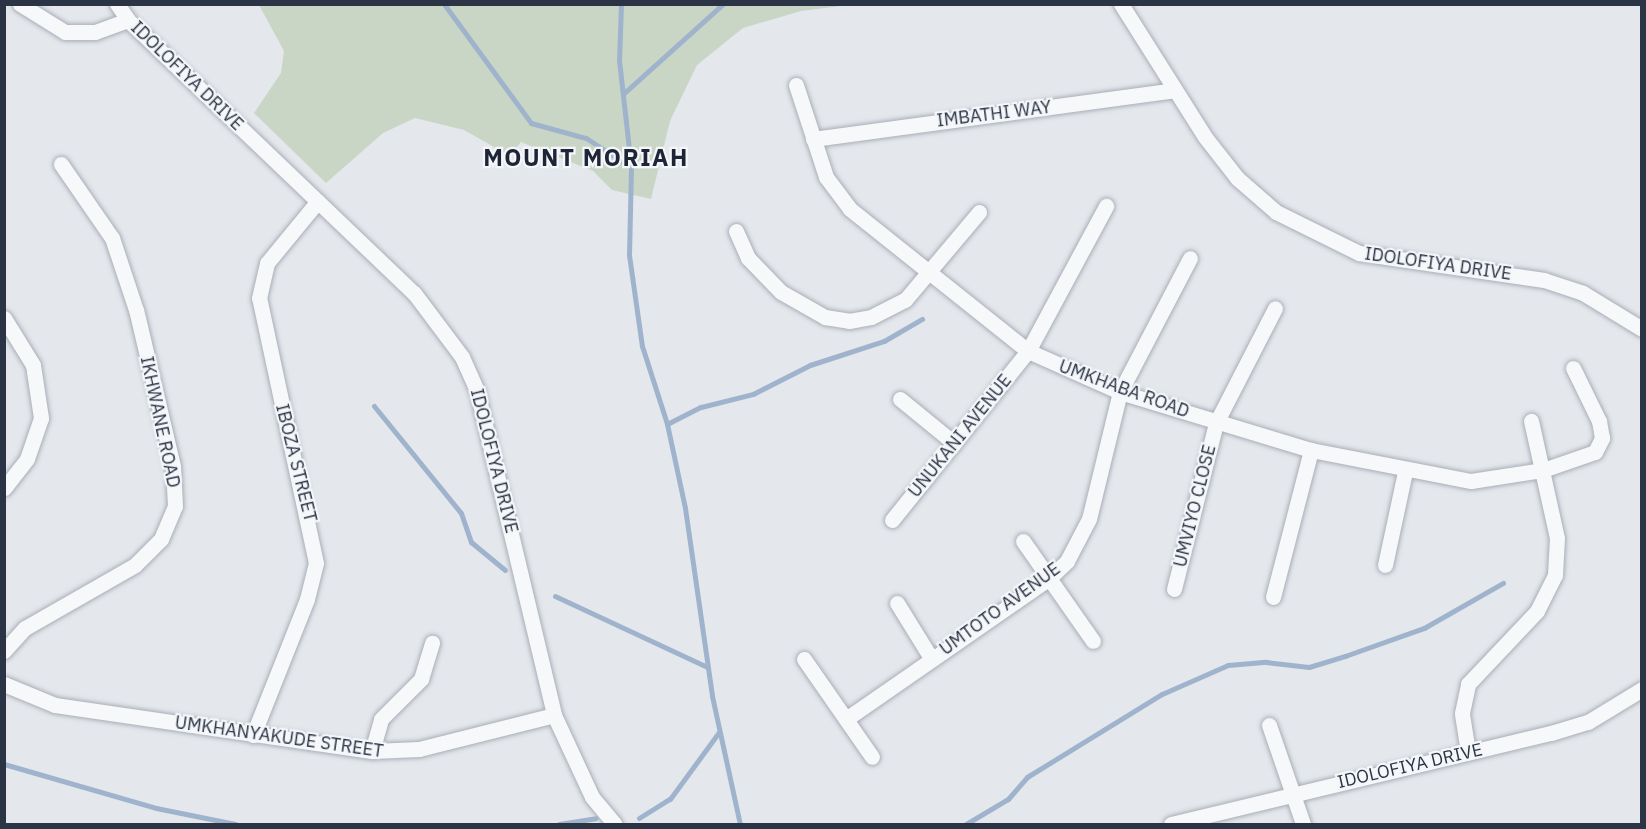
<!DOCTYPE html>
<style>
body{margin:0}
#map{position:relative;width:1646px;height:829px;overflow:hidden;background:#e4e7ec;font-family:"IBM Plex Sans",sans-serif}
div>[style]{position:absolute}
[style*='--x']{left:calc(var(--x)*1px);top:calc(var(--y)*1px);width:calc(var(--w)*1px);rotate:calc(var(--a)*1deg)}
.green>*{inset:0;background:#c9d6c5}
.stream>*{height:5px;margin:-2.5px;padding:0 2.5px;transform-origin:2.5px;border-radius:2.5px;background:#9fb4cc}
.roads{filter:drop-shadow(0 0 2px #a9aeb7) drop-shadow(0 0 2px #a9aeb7)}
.street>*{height:15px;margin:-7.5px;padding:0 7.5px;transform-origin:7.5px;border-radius:7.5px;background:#f7f8fa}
span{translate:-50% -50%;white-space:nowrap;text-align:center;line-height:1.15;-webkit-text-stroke:4.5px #f4f6f9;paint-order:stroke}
.street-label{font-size:18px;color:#2b3445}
.district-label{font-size:24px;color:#1d2536;font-weight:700;letter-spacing:1.5px}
.frame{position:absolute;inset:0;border:6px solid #2b3445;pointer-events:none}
</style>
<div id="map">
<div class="green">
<i style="clip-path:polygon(259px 5px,848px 5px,801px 11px,743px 28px,697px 65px,670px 121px,651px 199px,612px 190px,593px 171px,521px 142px,510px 156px,464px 130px,415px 118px,383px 133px,326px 183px,254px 113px,281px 73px,284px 51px)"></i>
</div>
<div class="stream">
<i style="--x:444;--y:4;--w:147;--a:53.8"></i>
<i style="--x:531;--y:123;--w:57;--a:15.3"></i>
<i style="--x:586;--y:138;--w:54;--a:32.8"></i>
<i style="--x:621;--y:4;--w:56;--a:92"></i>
<i style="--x:619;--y:60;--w:108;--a:83.6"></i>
<i style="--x:631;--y:167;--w:88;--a:91.3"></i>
<i style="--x:629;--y:255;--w:92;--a:81.9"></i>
<i style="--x:642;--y:346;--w:82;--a:72.2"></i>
<i style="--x:667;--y:424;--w:86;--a:77.9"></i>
<i style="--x:685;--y:508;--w:190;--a:81.8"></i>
<i style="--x:712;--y:696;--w:131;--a:77.7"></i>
<i style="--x:623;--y:94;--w:135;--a:-42"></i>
<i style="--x:374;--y:406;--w:138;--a:50.9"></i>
<i style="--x:461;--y:513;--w:31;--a:71"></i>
<i style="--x:471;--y:542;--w:44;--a:39.5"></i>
<i style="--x:667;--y:424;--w:38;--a:-27"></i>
<i style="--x:701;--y:407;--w:54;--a:-14"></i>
<i style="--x:753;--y:394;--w:64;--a:-27"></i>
<i style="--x:810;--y:365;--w:78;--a:-18"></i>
<i style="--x:884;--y:341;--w:44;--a:-30.1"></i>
<i style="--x:555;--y:596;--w:168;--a:25"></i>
<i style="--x:4;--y:764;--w:158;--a:16.1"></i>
<i style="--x:156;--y:808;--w:81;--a:11.4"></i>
<i style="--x:639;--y:818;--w:36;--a:-32"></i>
<i style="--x:670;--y:799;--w:83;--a:-53.8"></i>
<i style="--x:559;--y:824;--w:37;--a:-9"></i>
<i style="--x:966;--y:824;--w:49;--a:-30.8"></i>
<i style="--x:1008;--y:799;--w:29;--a:-49"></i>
<i style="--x:1027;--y:777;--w:158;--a:-31.6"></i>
<i style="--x:1162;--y:694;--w:72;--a:-23.7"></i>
<i style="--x:1228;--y:665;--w:38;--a:-5"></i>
<i style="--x:1266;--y:662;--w:43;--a:6.6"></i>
<i style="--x:1309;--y:667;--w:38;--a:-17"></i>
<i style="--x:1345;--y:656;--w:84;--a:-19.5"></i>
<i style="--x:1424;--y:628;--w:91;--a:-29.7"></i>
</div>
<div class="roads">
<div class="street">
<i style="--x:20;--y:4;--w:53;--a:31.9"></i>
<i style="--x:65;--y:32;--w:30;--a:0"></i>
<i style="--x:95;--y:32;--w:35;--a:-20"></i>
<i style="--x:117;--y:4;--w:19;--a:55"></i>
<i style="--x:128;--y:20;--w:395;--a:43.7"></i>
<i style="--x:414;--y:293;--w:80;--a:53.1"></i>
<i style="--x:462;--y:357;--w:37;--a:66"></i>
<i style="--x:477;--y:391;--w:333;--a:76.6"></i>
<i style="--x:554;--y:715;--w:90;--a:65.1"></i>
<i style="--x:592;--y:797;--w:35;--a:50"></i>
<i style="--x:1121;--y:4;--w:157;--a:57.7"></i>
<i style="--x:1205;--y:137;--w:52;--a:52"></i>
<i style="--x:1237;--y:178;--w:52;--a:41.1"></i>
<i style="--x:1276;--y:212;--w:93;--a:26.3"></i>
<i style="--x:1359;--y:253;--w:187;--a:8.3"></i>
<i style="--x:1544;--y:280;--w:41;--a:18.4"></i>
<i style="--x:1583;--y:293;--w:69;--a:31.4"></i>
<i style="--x:796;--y:85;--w:97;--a:71.9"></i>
<i style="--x:826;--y:177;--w:40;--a:53"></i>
<i style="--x:850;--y:209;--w:228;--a:38.6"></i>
<i style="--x:1028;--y:351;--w:101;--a:24"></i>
<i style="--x:1120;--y:392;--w:200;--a:16.9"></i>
<i style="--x:1311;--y:450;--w:163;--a:11"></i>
<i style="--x:1471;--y:481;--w:73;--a:-8.7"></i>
<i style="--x:1543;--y:470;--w:55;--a:-19.1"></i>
<i style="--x:1595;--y:452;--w:16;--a:-63"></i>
<i style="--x:1602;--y:438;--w:17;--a:-100"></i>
<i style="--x:1599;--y:421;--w:59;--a:-116.1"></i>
<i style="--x:813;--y:139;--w:364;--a:-7.7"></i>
<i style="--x:736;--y:231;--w:30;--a:66"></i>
<i style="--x:748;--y:258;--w:47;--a:45.9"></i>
<i style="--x:781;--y:292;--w:51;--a:29.6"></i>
<i style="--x:825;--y:317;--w:24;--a:9"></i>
<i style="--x:849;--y:321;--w:22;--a:-10"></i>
<i style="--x:871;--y:317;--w:38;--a:-27"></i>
<i style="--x:905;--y:300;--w:115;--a:-49.9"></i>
<i style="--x:4;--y:318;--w:55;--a:58.3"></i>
<i style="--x:33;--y:365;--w:54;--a:81.4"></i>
<i style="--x:41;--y:418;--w:43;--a:108.9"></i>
<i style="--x:27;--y:459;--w:37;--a:128"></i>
<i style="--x:900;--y:399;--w:70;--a:39.2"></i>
<i style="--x:892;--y:520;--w:217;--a:-51.2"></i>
<i style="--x:1028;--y:351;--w:165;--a:-61.7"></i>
<i style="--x:1023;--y:541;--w:122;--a:55"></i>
<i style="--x:1385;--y:565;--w:95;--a:-77.9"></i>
<i style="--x:1174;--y:589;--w:171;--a:-75.8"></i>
<i style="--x:1216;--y:423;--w:129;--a:-62.8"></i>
<i style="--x:1273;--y:597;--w:152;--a:-75.5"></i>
<i style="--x:897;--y:603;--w:65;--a:58.3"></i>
<i style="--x:4;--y:651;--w:31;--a:-48"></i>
<i style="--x:25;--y:628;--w:127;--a:-29.8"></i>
<i style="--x:135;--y:565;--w:37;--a:-45"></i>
<i style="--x:161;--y:539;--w:36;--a:-67"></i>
<i style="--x:175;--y:506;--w:40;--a:-92.9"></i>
<i style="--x:173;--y:466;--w:160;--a:-103.3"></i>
<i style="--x:136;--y:310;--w:76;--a:-108.4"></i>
<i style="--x:112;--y:238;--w:90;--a:-124.6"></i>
<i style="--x:804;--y:659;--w:119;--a:55.2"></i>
<i style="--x:4;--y:684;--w:55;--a:22.4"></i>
<i style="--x:55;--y:705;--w:320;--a:8.3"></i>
<i style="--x:372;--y:751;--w:47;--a:-2.4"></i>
<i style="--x:419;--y:749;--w:139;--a:-14.1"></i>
<i style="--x:846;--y:719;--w:246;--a:-34.7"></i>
<i style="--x:1048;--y:579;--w:26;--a:-43"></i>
<i style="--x:1067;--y:561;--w:47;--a:-62.4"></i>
<i style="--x:1089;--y:519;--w:131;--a:-76.3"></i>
<i style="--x:1120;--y:392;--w:151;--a:-62.4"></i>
<i style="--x:1269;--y:725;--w:105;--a:71"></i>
<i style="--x:253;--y:735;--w:146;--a:-68.3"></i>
<i style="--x:307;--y:599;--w:37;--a:-76"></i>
<i style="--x:316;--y:563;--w:271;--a:-102.1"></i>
<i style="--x:259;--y:298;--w:36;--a:-77"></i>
<i style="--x:267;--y:263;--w:80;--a:-50.6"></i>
<i style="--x:372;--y:751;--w:33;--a:-74"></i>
<i style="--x:381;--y:719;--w:57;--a:-45"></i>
<i style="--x:421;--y:679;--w:38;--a:-73"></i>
<i style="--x:1468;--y:752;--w:39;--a:-99"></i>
<i style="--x:1462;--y:713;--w:30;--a:-78"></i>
<i style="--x:1468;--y:684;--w:100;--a:-46.6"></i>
<i style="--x:1537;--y:611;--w:40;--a:-63.4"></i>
<i style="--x:1555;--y:575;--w:37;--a:-87"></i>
<i style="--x:1557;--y:538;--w:120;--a:-102.5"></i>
<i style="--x:1171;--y:824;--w:391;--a:-13.5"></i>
<i style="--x:1551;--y:733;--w:39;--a:-17"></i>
<i style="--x:1588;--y:722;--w:63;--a:-31.4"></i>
</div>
</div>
<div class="street-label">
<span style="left:187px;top:76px;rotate:44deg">IDOLOFIYA DRIVE</span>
<span style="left:994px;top:114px;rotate:-7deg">IMBATHI WAY</span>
<span style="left:1438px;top:264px;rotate:8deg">IDOLOFIYA DRIVE</span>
<span style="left:1124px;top:389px;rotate:20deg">UMKHABA ROAD</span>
<span style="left:160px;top:422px;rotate:78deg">IKHWANE ROAD</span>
<span style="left:960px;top:436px;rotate:-51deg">UNUKANI AVENUE</span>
<span style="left:494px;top:461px;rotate:76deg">IDOLOFIYA DRIVE</span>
<span style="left:296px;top:463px;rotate:76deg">IBOZA STREET</span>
<span style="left:1195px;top:506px;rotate:-76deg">UMVIYO CLOSE</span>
<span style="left:1000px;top:609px;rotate:-36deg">UMTOTO AVENUE</span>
<span style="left:279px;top:737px;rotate:8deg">UMKHANYAKUDE STREET</span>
<span style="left:1410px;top:766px;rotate:-13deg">IDOLOFIYA DRIVE</span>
</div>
<div class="district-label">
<span style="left:586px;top:158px">MOUNT MORIAH</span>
</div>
<div class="frame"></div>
</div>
